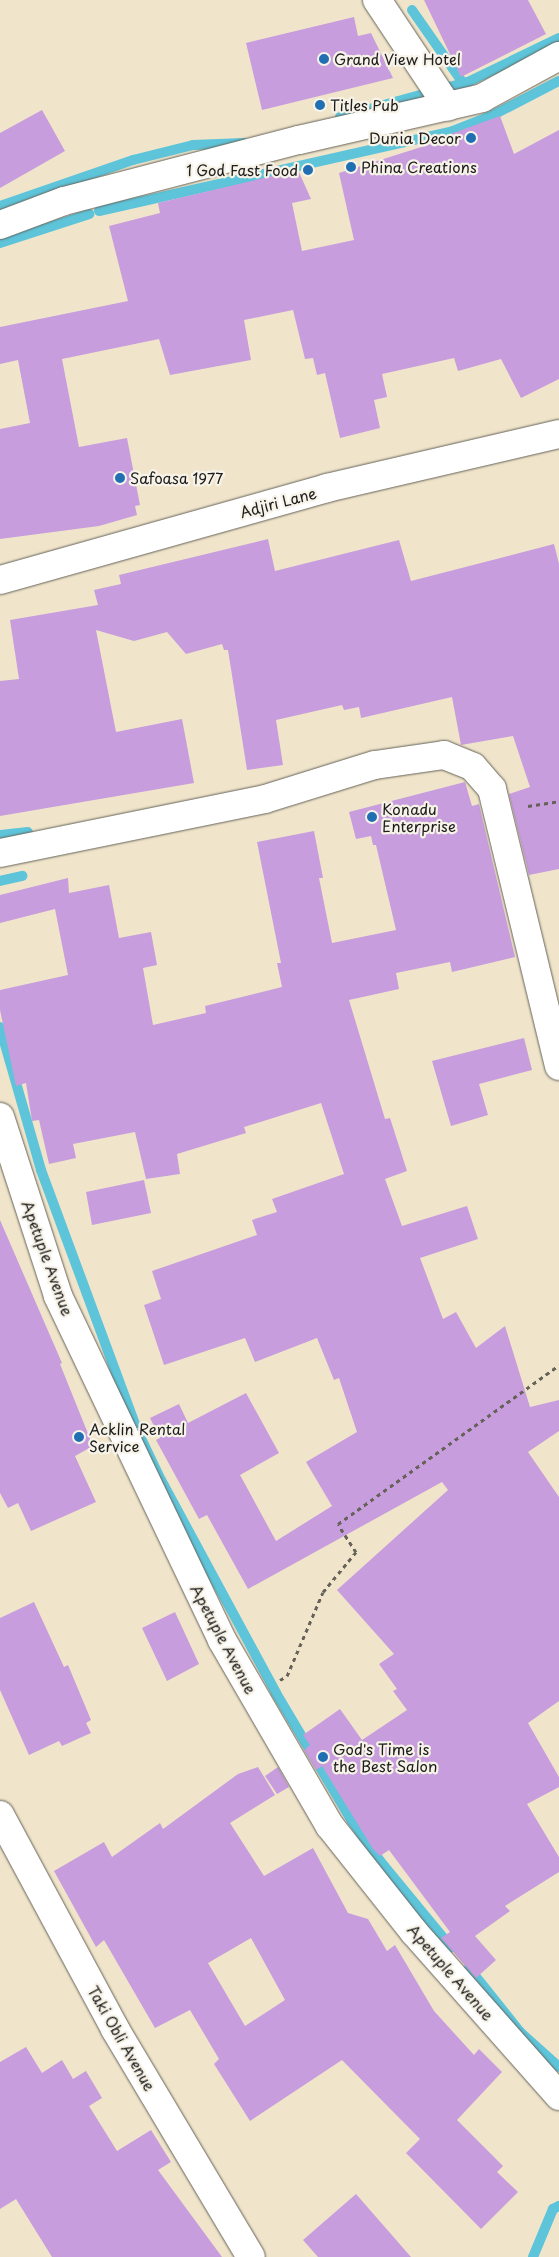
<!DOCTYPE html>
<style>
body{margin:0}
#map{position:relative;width:559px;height:2257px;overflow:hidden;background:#f0e5cb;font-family:"Playpen Sans",sans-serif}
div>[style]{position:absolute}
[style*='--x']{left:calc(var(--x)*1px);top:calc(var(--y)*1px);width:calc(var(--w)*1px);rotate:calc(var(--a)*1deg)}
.stream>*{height:10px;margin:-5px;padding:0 5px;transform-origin:5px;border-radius:5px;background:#5dc4d9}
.building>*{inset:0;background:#c79ddd}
.path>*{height:3px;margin-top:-1.5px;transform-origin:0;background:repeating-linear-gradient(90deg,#666259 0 4px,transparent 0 8px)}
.roads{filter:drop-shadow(0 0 1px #666259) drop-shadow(0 0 1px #666259)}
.minor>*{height:28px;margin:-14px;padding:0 14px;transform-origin:14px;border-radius:14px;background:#fff}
.tertiary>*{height:28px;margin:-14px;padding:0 14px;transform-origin:14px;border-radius:14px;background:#fff}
.dots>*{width:14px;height:14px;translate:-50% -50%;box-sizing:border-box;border:2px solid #f7f3e8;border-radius:50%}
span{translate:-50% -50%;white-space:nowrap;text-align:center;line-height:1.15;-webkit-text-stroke:4.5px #f7f3e8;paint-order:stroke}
.poi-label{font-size:15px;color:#1c1c1c}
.left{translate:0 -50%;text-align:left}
.right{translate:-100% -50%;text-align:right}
.street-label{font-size:15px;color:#1c1c1c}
</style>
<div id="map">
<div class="stream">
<i style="--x:412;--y:10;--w:89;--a:55.1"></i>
<i style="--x:340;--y:117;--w:133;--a:-15.3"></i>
<i style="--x:468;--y:82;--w:101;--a:-25.8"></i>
<i style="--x:0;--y:206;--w:141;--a:-19.1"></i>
<i style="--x:133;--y:160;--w:62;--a:-14"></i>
<i style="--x:193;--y:145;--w:51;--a:-2.2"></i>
<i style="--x:99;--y:211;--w:363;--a:-12.7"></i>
<i style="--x:453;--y:131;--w:43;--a:-21.8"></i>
<i style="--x:493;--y:115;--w:74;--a:-27.3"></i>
<i style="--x:0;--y:243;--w:94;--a:-18"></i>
<i style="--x:0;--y:835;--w:28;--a:-6"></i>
<i style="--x:0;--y:881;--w:23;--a:-13"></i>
<i style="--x:0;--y:1027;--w:149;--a:74"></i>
<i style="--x:41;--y:1170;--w:277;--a:69.7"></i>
<i style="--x:137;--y:1430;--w:55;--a:64.4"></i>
<i style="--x:161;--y:1480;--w:242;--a:61.6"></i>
<i style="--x:276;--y:1693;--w:149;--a:59.3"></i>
<i style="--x:352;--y:1821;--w:49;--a:55"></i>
<i style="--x:380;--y:1861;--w:112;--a:50.5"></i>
<i style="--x:469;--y:1968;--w:82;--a:51.4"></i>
<i style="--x:520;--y:2032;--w:52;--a:41.9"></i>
<i style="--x:533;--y:2257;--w:52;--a:-67.4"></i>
<i style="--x:553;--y:2209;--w:7;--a:-27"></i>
</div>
<div class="building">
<i style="clip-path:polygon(424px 0,528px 0,546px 34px,461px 77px)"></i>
<i style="clip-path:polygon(354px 17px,358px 36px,371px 33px,393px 78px,262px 110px,246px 43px)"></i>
<i style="clip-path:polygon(42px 110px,65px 151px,0 188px,0 133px)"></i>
<i style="clip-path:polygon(500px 116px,514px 154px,559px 130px,559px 379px,521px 398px,501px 359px,458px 371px,454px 358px,382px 374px,387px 397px,374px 400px,380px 428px,340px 438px,325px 373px,317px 375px,313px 358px,305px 359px,293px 310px,244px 320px,251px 360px,170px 375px,159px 339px,62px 359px,79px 447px,127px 438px,140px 505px,135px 506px,137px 515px,99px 526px,0 539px,0 429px,30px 423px,18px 360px,0 364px,0 327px,128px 301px,109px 226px,160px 213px,158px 203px,298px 170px,311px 199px,292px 203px,302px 251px,354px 240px,339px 173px,434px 143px,434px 140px)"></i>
<i style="clip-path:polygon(268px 539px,275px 571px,399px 540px,411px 581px,554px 544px,559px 564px,559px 869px,529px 875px,509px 794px,530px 787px,513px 736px,461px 745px,452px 697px,361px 718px,359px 707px,344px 710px,342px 705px,276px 720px,283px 765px,247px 770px,228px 650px,224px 650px,222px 644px,186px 654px,167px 632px,134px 641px,96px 630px,116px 732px,182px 719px,194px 783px,0 816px,0 681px,19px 679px,10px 620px,98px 605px,94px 590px,121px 584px,119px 575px)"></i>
<i style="clip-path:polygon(465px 782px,472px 806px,479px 804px,515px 957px,452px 972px,450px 962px,396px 973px,399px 989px,349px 1000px,385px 1119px,390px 1118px,407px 1171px,385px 1179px,402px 1226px,467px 1206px,478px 1239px,420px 1258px,443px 1319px,456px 1312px,476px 1348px,505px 1326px,530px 1407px,559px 1400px,559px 1431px,528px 1452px,559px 1497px,559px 1701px,528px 1723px,559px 1777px,559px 1787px,527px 1804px,559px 1857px,559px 1872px,505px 1906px,510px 1911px,475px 1936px,496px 1960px,476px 1978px,441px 1938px,450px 1932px,389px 1850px,380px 1856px,373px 1849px,322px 1766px,316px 1770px,304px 1750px,310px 1745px,303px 1735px,340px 1709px,362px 1740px,407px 1710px,393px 1691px,397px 1689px,379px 1664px,394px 1654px,337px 1590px,448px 1490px,442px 1482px,248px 1589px,207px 1515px,199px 1519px,156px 1440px,160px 1438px,150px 1418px,179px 1404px,188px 1423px,246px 1393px,279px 1453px,240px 1475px,276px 1541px,332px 1506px,306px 1462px,357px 1432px,339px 1378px,334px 1380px,317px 1338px,255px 1362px,245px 1338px,164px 1365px,144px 1305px,161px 1299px,152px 1271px,257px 1235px,252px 1220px,277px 1212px,272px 1199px,344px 1174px,321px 1103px,244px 1127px,246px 1133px,177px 1154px,180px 1174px,146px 1179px,135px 1132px,73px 1144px,76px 1158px,49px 1164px,39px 1120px,32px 1121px,26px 1083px,16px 1086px,0 1010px,0 990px,68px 975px,55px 909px,0 923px,0 895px,68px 878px,69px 893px,109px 885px,119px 938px,151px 932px,157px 965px,143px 968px,153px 1025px,206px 1013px,205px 1006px,282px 987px,277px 963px,281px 963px,257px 842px,314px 831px,323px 878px,319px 878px,332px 943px,396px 930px,376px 845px,373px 845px,371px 836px,356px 839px,349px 812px)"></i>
<i style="clip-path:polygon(524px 1038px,532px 1070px,479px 1084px,488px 1115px,451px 1126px,432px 1061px)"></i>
<i style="clip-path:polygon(144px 1180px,151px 1213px,92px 1225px,86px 1192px)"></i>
<i style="clip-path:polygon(0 1220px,62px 1363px,60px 1364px,93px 1446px,75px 1456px,96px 1502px,31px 1531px,18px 1503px,8px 1508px,0 1493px)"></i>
<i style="clip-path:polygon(34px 1602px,64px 1667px,68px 1665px,91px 1720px,86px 1723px,91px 1733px,62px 1746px,59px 1741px,29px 1755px,0 1690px,0 1618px)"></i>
<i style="clip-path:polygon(175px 1612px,199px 1664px,167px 1681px,142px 1628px)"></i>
<i style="clip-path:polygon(evenodd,258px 1767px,275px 1795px,230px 1823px,264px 1876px,313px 1848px,348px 1913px,368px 1919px,387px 1951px,395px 1945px,434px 2011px,474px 2055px,479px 2049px,502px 2072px,457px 2120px,503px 2166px,497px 2172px,518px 2192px,481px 2229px,406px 2153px,420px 2139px,342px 2060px,250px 2121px,214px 2064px,219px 2059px,190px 2010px,155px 2028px,104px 1940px,96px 1947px,54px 1871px,104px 1842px,112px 1857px,160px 1823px,163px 1829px,238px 1774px,258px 1767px,251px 1938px,285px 2000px,245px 2026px,208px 1963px,251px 1938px)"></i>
<i style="clip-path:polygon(278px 1767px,289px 1787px,277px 1794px,265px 1776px)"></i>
<i style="clip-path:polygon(26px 2047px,42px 2073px,62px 2060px,73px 2079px,86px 2071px,102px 2098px,89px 2106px,117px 2151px,151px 2130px,171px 2162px,158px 2170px,222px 2257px,52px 2257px,16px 2199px,0 2209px,0 2062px)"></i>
<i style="clip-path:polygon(356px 2194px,411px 2257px,318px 2257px,303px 2240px)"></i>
</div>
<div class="path">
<i style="--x:528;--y:806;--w:31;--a:-9"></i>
<i style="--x:280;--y:1680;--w:8;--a:-30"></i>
<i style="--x:287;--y:1676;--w:91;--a:-66.8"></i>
<i style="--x:323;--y:1592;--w:52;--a:-50.5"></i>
<i style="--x:356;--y:1552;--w:33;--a:-123"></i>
<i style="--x:338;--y:1524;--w:272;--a:-35.7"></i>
</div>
<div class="roads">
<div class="minor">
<i style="--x:377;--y:0;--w:128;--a:56.4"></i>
<i style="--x:0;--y:580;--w:340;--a:-15.7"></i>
<i style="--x:327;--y:488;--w:238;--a:-13.1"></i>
<i style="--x:0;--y:853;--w:270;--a:-11.5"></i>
<i style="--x:265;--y:799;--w:115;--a:-17.2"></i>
<i style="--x:375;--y:765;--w:70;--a:-8.2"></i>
<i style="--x:444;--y:755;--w:31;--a:22"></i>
<i style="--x:473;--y:767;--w:29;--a:49"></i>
<i style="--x:492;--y:789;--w:285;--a:76.4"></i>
<i style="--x:0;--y:1117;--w:188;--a:72"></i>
<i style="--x:58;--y:1296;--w:381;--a:64.5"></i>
<i style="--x:222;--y:1640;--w:215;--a:59.9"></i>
<i style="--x:330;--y:1826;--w:135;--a:51.6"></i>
<i style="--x:414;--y:1932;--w:219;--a:48.5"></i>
<i style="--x:0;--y:1815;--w:243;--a:61.7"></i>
<i style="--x:115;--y:2029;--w:265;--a:59.2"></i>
</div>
<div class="tertiary">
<i style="--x:0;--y:225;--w:68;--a:-20.6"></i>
<i style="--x:64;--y:201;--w:243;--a:-14.6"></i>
<i style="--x:299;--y:140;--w:188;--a:-12.9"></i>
<i style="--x:482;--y:98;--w:88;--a:-28.6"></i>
</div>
</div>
<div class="dots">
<i style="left:324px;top:59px;background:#1f6fb2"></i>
<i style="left:320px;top:105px;background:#1f6fb2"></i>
<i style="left:471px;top:138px;background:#1f6fb2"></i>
<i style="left:351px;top:167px;background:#1f6fb2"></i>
<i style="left:308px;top:170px;background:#1f6fb2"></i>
<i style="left:120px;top:478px;background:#1f6fb2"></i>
<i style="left:372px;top:817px;background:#1f6fb2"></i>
<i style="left:79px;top:1437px;background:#1f6fb2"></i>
<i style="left:323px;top:1757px;background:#1f6fb2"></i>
</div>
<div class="poi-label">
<span class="left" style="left:334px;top:59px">Grand View Hotel</span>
<span class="left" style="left:330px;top:105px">Titles Pub</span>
<span class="right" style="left:461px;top:138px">Dunia Decor</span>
<span class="left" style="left:361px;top:167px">Phina Creations</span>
<span class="right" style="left:298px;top:170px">1 God Fast Food</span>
<span class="left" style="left:130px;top:478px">Safoasa 1977</span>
<span class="left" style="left:382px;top:817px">Konadu<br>Enterprise</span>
<span class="left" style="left:89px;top:1437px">Acklin Rental<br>Service</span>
<span class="left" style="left:333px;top:1757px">God's Time is<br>the Best Salon</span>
</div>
<div class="street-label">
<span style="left:278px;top:502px;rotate:-15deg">Adjiri Lane</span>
<span style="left:48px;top:1258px;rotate:70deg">Apetuple Avenue</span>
<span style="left:224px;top:1639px;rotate:62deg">Apetuple Avenue</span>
<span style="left:451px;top:1972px;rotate:49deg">Apetuple Avenue</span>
<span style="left:122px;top:2038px;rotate:60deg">Taki Obli Avenue</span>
</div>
</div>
